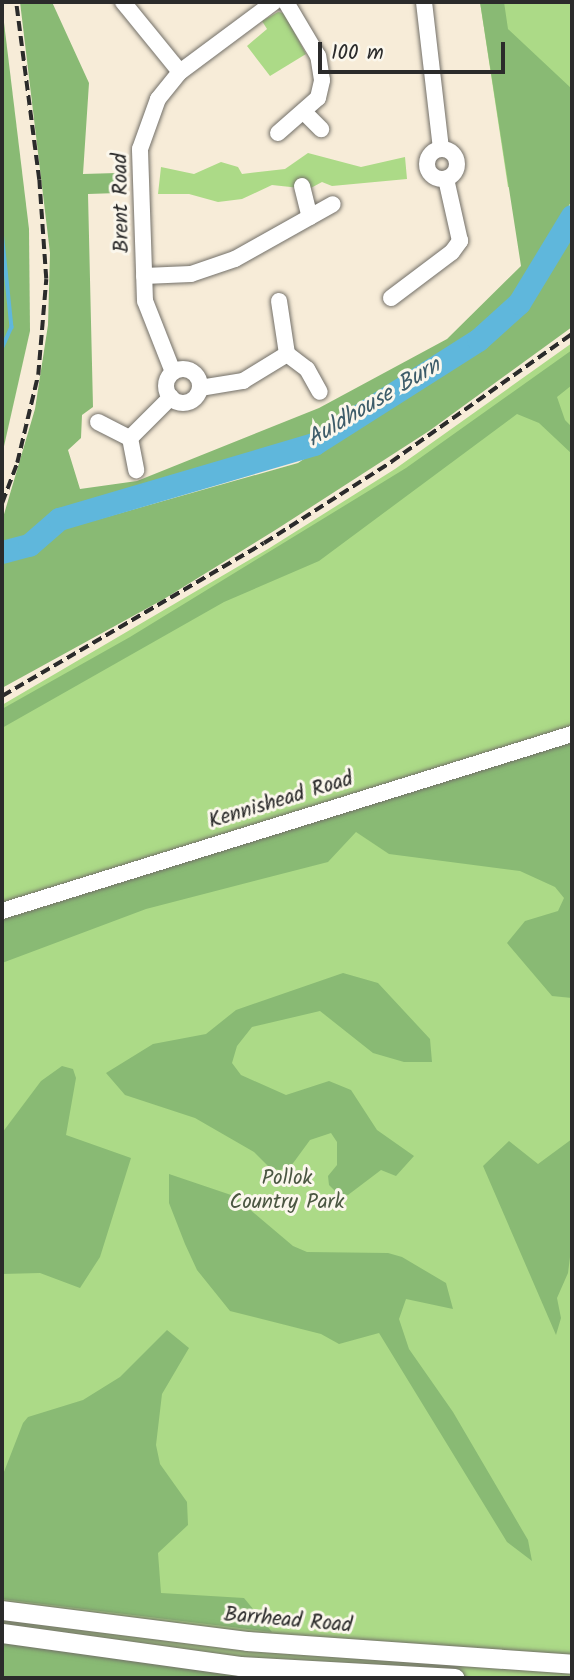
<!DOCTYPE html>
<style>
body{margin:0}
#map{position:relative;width:574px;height:1680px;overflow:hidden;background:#f7ecd8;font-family:Kalam,sans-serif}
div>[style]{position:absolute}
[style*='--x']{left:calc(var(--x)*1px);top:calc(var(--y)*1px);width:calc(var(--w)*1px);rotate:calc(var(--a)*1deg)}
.green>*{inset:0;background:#acda87}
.forest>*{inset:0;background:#89ba74}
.stream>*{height:3.5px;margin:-1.75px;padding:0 1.75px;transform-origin:1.75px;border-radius:1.75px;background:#5fb7dc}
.river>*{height:23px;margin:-11.5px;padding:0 11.5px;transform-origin:11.5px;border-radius:11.5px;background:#5fb7dc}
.roads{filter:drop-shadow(0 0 2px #726f68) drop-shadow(0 0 2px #726f68)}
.minor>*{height:16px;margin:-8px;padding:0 8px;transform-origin:8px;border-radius:8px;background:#fff}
.minor>.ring{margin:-8px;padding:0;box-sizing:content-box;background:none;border:16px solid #fff;border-radius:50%}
.major>*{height:19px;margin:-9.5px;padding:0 9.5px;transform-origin:9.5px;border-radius:9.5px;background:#fff}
.rail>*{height:3.5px;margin-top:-1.75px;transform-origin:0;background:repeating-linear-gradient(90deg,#2b2b2b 0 10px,transparent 0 15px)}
span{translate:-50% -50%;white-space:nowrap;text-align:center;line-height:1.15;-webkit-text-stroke:6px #fbf7ec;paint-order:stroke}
.street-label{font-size:21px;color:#2b2b2b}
.park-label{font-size:21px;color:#4b5742}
.water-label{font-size:23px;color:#3d5c69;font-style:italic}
.frame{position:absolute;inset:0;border:4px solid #2b2b2b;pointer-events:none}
.scale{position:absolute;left:318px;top:42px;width:187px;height:32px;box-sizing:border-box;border:4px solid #2b2b2b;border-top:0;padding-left:9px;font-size:21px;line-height:24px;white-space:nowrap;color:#2b2b2b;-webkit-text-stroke:5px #fbf7ec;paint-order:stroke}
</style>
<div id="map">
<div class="green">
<i style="clip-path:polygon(480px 2px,572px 2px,572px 187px,508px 187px)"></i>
<i style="clip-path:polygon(278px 12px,284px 13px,306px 54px,270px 76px,247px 46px,267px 29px,262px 21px)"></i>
<i style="clip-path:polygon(308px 153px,361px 167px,405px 157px,407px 179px,332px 186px,322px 182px,309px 189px,272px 185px,242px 199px,218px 202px,189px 194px,158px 194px,161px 167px,194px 174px,221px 162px,238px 167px,242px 174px,285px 169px)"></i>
<i style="clip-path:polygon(572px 343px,572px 1678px,2px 1678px,2px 705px,268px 549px,395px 469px)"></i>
</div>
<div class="forest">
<i style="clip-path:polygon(20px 2px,52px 2px,89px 83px,83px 174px,117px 173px,118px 193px,88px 194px,93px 407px,82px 415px,81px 438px,68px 450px,80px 489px,137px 481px,319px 408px,447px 339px,521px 266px,480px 2px,504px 2px,508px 29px,572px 89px,572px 200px,531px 275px,493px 318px,312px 439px,59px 514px,36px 535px,2px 548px,2px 521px,35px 409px,48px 325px,50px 253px)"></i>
<i style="clip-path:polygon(2px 6px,29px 229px,30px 331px,2px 455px)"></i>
<i style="clip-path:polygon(572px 226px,572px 327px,429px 431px,277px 529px,164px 599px,2px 688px,2px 563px,40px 549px,57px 531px,298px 463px,518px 317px)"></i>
<i style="clip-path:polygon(572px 350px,572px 385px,557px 397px,565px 420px,572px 427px,572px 454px,539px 423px,517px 414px,319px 561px,224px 602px,2px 728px,2px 709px,130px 637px,406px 468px)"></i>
<i style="clip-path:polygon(572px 741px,572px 998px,552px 996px,507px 943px,525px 921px,558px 911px,564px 898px,555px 887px,520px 871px,389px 854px,356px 832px,328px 862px,146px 909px,2px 963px,2px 920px)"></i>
<i style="clip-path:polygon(343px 973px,378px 983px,430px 1039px,432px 1062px,404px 1062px,373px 1053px,320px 1011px,252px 1027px,237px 1046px,232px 1063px,241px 1075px,286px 1095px,329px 1081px,351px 1090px,377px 1130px,414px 1156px,396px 1176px,381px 1170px,348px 1195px,337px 1193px,329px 1185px,328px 1176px,337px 1165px,337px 1142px,331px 1133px,310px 1140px,291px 1166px,280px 1170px,270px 1168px,254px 1152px,195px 1118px,125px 1095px,106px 1073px,153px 1044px,206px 1034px,236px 1010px)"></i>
<i style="clip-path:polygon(62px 1066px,73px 1069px,76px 1078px,66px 1135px,131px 1158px,100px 1257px,80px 1288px,40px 1273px,2px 1274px,2px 1133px,41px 1081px)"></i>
<i style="clip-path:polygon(572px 1139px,572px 1241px,568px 1273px,557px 1298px,561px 1318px,556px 1335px,483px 1166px,509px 1141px,538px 1164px)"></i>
<i style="clip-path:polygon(169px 1174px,234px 1196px,293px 1246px,307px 1252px,388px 1253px,402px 1257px,446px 1283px,453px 1309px,406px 1299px,399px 1319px,409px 1349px,453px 1412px,528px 1540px,532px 1561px,507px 1542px,379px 1333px,339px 1344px,321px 1334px,230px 1311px,197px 1270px,185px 1244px,169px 1203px)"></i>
<i style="clip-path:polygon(167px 1330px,189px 1348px,162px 1394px,156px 1445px,160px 1464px,187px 1502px,188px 1525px,158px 1553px,161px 1593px,244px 1598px,272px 1632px,2px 1599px,2px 1477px,23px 1423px,28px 1417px,83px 1400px,120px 1377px)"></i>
<i style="clip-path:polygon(2px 1641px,331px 1678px,2px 1678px)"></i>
</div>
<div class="stream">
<i style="--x:2;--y:231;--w:97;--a:84.1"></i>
<i style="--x:12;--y:327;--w:24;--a:114"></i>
</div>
<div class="river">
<i style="--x:2;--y:552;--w:28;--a:-15"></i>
<i style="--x:29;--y:545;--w:40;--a:-41"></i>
<i style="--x:59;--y:519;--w:266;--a:-16.4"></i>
<i style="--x:314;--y:444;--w:194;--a:-32.4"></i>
<i style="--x:478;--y:340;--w:55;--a:-42.1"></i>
<i style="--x:519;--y:303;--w:102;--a:-58.7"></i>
</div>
<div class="roads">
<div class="minor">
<i style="--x:123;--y:2;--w:90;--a:50.8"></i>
<i style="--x:424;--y:2;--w:147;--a:83.4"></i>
<i style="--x:305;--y:113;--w:23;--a:45"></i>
<i style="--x:278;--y:133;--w:53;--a:-41.2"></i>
<i style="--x:318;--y:98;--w:18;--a:-77"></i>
<i style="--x:322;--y:80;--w:24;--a:-99"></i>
<i style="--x:318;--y:56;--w:63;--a:-120.7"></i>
<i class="ring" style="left:427px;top:149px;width:14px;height:14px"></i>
<i style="--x:302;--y:186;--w:32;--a:76"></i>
<i style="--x:144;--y:276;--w:47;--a:-2.4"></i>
<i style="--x:191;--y:274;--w:46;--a:-18.8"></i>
<i style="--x:235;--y:259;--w:112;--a:-29.3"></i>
<i style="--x:391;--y:298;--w:76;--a:-37"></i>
<i style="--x:452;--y:252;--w:14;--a:-54"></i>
<i style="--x:460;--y:241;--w:64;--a:-102.7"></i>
<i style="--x:279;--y:301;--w:54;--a:81.4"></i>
<i style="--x:287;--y:354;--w:25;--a:37"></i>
<i style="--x:307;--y:369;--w:26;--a:61"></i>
<i class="ring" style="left:166px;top:369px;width:18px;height:18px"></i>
<i style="--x:173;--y:372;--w:76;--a:-111.5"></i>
<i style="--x:145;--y:301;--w:152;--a:-91.9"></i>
<i style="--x:140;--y:149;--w:53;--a:-70.2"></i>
<i style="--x:158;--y:99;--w:35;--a:-51"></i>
<i style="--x:180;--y:72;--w:117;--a:-36.7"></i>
<i style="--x:200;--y:388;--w:44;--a:-9.2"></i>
<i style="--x:243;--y:381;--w:52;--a:-31.5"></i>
<i style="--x:98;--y:422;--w:36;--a:27"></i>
<i style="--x:130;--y:438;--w:33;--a:79"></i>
<i style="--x:130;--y:438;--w:58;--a:-45"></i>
<i style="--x:2;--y:911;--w:597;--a:-17.25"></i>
</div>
<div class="major">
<i style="--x:2;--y:1610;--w:247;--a:7.2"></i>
<i style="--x:247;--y:1641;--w:326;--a:4"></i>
<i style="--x:2;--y:1633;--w:240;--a:7.9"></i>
<i style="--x:240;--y:1666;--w:215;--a:3.2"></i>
</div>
</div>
<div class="rail">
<i style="--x:2;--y:503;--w:43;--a:-69.4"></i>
<i style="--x:17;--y:463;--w:90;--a:-76.6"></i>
<i style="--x:38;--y:375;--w:96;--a:-85.2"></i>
<i style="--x:46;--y:279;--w:99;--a:-94"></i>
<i style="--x:39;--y:180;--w:179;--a:-97.4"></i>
<i style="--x:2;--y:696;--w:303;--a:-30.3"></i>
<i style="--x:264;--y:543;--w:151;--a:-32.5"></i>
<i style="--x:391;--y:462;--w:222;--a:-35.3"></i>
</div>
<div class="street-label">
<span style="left:122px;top:203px;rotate:-91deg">Brent Road</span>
<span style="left:281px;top:801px;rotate:-17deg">Kennishead Road</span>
<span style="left:288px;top:1621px;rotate:5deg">Barrhead Road</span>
</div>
<div class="park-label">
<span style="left:287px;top:1191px">Pollok<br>Country Park</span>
</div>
<div class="water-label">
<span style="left:374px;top:403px;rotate:-31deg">Auldhouse Burn</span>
</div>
<div class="frame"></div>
<div class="scale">100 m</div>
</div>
